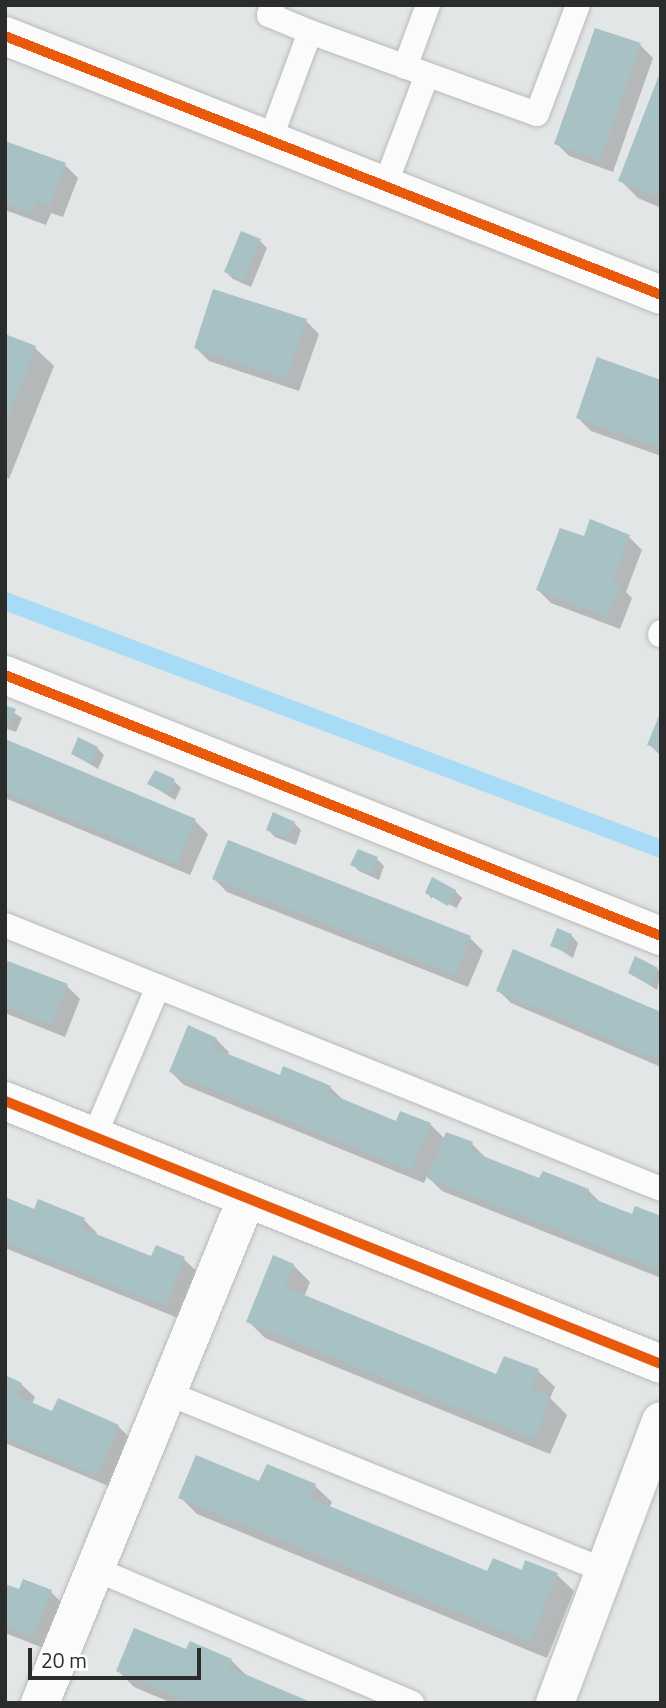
<!DOCTYPE html>
<style>
body{margin:0}
#map{position:relative;width:666px;height:1708px;overflow:hidden;background:#e3e6e6;font-family:"Titillium Web",sans-serif}
div>[style]{position:absolute}
[style*='--x']{left:calc(var(--x)*1px);top:calc(var(--y)*1px);width:calc(var(--w)*1px);rotate:calc(var(--a)*1deg)}
.shadow>*{inset:0;background:#0003}
.stream>*{height:18px;margin:-9px;padding:0 9px;transform-origin:9px;border-radius:9px;background:#a8dcf6}
.building>*{inset:0;background:#a7c1c5}
.roads{filter:drop-shadow(0 0 2px #b9bbbb) drop-shadow(0 0 2px #b9bbbb)}
.lane>*{height:24px;margin:-12px;padding:0 12px;transform-origin:12px;border-radius:12px;background:#fbfbfb}
.street>*{height:38px;margin:-19px;padding:0 19px;transform-origin:19px;border-radius:19px;background:#fbfbfb}
.secondary>*{height:38px;margin:-19px;padding:0 19px;transform-origin:19px;border-radius:19px;background:#fbfbfb}
.cycleway>*{height:10px;margin:-5px;padding:0 5px;transform-origin:5px;border-radius:5px;background:#e8590c}
span{translate:-50% -50%;white-space:nowrap;text-align:center;line-height:1.15;-webkit-text-stroke:7px #fff;paint-order:stroke}
.frame{position:absolute;inset:0;border:7px solid #2b2d2d;pointer-events:none}
.scale{position:absolute;left:28px;top:1648px;width:173px;height:32px;box-sizing:border-box;border:4px solid #2b2d2d;border-top:0;padding-left:9px;font-size:21px;line-height:24px;white-space:nowrap;color:#2b2d2d;-webkit-text-stroke:5px #fff;paint-order:stroke}
</style>
<div id="map">
<div class="shadow">
<i style="clip-path:polygon(640px 45px,653px 58px,613px 172px,569px 156px,556px 143px)"></i>
<i style="clip-path:polygon(661px 74px,661px 208px,638px 198px,620px 180px)"></i>
<i style="clip-path:polygon(5px 143px,65px 165px,78px 178px,63px 217px,51px 213px,46px 225px,5px 210px)"></i>
<i style="clip-path:polygon(260px 241px,267px 248px,251px 287px,233px 279px,226px 272px)"></i>
<i style="clip-path:polygon(306px 321px,319px 334px,299px 391px,209px 361px,196px 348px)"></i>
<i style="clip-path:polygon(5px 336px,35px 348px,54px 366px,9px 479px,5px 477px)"></i>
<i style="clip-path:polygon(661px 382px,661px 456px,591px 431px,578px 418px)"></i>
<i style="clip-path:polygon(629px 537px,642px 550px,626px 592px,632px 598px,620px 629px,551px 603px,538px 590px)"></i>
<i style="clip-path:polygon(5px 707px,22px 718px,16px 732px,5px 728px)"></i>
<i style="clip-path:polygon(661px 715px,661px 756px,649px 744px)"></i>
<i style="clip-path:polygon(5px 741px,195px 821px,208px 834px,190px 875px,5px 798px)"></i>
<i style="clip-path:polygon(97px 748px,104px 755px,98px 769px,73px 754px)"></i>
<i style="clip-path:polygon(174px 781px,181px 788px,175px 800px,149px 784px)"></i>
<i style="clip-path:polygon(294px 823px,301px 830px,296px 845px,275px 837px,268px 830px)"></i>
<i style="clip-path:polygon(359px 851px,377px 859px,384px 866px,379px 880px,359px 871px,352px 864px)"></i>
<i style="clip-path:polygon(214px 879px,470px 938px,483px 951px,468px 987px,227px 892px)"></i>
<i style="clip-path:polygon(455px 891px,462px 898px,455px 911px,456px 908px,432px 895px,432px 899px,427px 893px)"></i>
<i style="clip-path:polygon(571px 935px,578px 943px,573px 958px,552px 945px)"></i>
<i style="clip-path:polygon(5px 962px,67px 986px,80px 999px,65px 1037px,5px 1013px)"></i>
<i style="clip-path:polygon(657px 969px,661px 972px,657px 990px,630px 973px)"></i>
<i style="clip-path:polygon(498px 990px,661px 1014px,661px 1067px,511px 1003px)"></i>
<i style="clip-path:polygon(216px 1039px,229px 1052px,228px 1056px,281px 1078px,330px 1087px,343px 1100px,397px 1123px,430px 1124px,445px 1139px,472px 1144px,485px 1157px,540px 1181px,588px 1190px,601px 1203px,633px 1216px,661px 1218px,661px 1278px,442px 1191px,427px 1176px,424px 1183px,184px 1085px,171px 1072px)"></i>
<i style="clip-path:polygon(5px 1199px,35px 1211px,84px 1220px,97px 1233px,96px 1235px,152px 1258px,184px 1259px,197px 1272px,178px 1318px,5px 1248px)"></i>
<i style="clip-path:polygon(293px 1265px,310px 1282px,304px 1297px,497px 1376px,538px 1371px,555px 1387px,550px 1398px,567px 1415px,550px 1454px,265px 1338px,248px 1321px)"></i>
<i style="clip-path:polygon(5px 1377px,21px 1384px,35px 1397px,32px 1404px,53px 1413px,118px 1426px,131px 1439px,111px 1487px,5px 1443px)"></i>
<i style="clip-path:polygon(260px 1484px,315px 1486px,332px 1502px,329px 1508px,488px 1573px,523px 1572px,526px 1562px,557px 1575px,574px 1591px,547px 1658px,197px 1514px,180px 1497px)"></i>
<i style="clip-path:polygon(5px 1586px,20px 1591px,51px 1592px,64px 1605px,46px 1649px,5px 1633px)"></i>
<i style="clip-path:polygon(187px 1652px,231px 1660px,248px 1677px,309px 1703px,172px 1703px,134px 1687px,118px 1671px)"></i>
</div>
<div class="stream">
<i style="--x:5;--y:601;--w:701;--a:20.71"></i>
</div>
<div class="building">
<i style="clip-path:polygon(595px 28px,641px 43px,600px 160px,554px 144px)"></i>
<i style="clip-path:polygon(661px 70px,661px 198px,618px 181px)"></i>
<i style="clip-path:polygon(5px 141px,66px 163px,50px 205px,38px 201px,33px 213px,5px 203px)"></i>
<i style="clip-path:polygon(241px 231px,261px 239px,244px 281px,224px 272px)"></i>
<i style="clip-path:polygon(213px 289px,307px 319px,286px 379px,194px 348px)"></i>
<i style="clip-path:polygon(5px 334px,36px 346px,5px 425px)"></i>
<i style="clip-path:polygon(597px 357px,661px 380px,661px 448px,576px 418px)"></i>
<i style="clip-path:polygon(590px 519px,630px 535px,613px 580px,620px 584px,607px 617px,536px 590px,560px 528px,584px 536px)"></i>
<i style="clip-path:polygon(5px 705px,16px 709px,9px 726px,5px 725px)"></i>
<i style="clip-path:polygon(661px 711px,661px 750px,647px 745px)"></i>
<i style="clip-path:polygon(78px 737px,98px 747px,91px 764px,71px 754px)"></i>
<i style="clip-path:polygon(5px 739px,196px 819px,177px 864px,5px 792px)"></i>
<i style="clip-path:polygon(155px 770px,175px 779px,168px 794px,147px 784px)"></i>
<i style="clip-path:polygon(273px 812px,295px 822px,288px 839px,266px 830px)"></i>
<i style="clip-path:polygon(228px 840px,471px 936px,455px 975px,212px 879px)"></i>
<i style="clip-path:polygon(358px 849px,378px 857px,372px 874px,350px 865px)"></i>
<i style="clip-path:polygon(432px 877px,456px 890px,448px 906px,425px 893px)"></i>
<i style="clip-path:polygon(557px 928px,572px 934px,566px 952px,550px 946px)"></i>
<i style="clip-path:polygon(513px 949px,661px 1012px,661px 1061px,496px 991px)"></i>
<i style="clip-path:polygon(635px 956px,658px 968px,650px 985px,628px 973px)"></i>
<i style="clip-path:polygon(5px 960px,68px 984px,52px 1025px,5px 1006px)"></i>
<i style="clip-path:polygon(188px 1025px,217px 1038px,213px 1048px,280px 1075px,283px 1066px,331px 1086px,328px 1093px,396px 1121px,400px 1111px,431px 1123px,411px 1171px,169px 1072px)"></i>
<i style="clip-path:polygon(446px 1132px,473px 1142px,470px 1151px,539px 1178px,543px 1171px,589px 1189px,586px 1196px,632px 1214px,635px 1206px,661px 1216px,661px 1271px,427px 1178px)"></i>
<i style="clip-path:polygon(5px 1197px,34px 1209px,38px 1199px,85px 1218px,81px 1228px,151px 1256px,156px 1245px,185px 1257px,165px 1306px,5px 1242px)"></i>
<i style="clip-path:polygon(273px 1255px,294px 1264px,285px 1287px,496px 1374px,504px 1356px,539px 1369px,531px 1389px,551px 1397px,534px 1439px,246px 1322px)"></i>
<i style="clip-path:polygon(5px 1375px,22px 1383px,17px 1396px,52px 1411px,58px 1398px,119px 1425px,97px 1476px,5px 1437px)"></i>
<i style="clip-path:polygon(196px 1455px,259px 1481px,267px 1464px,316px 1484px,310px 1498px,487px 1571px,493px 1558px,522px 1570px,525px 1560px,558px 1573px,530px 1642px,178px 1498px)"></i>
<i style="clip-path:polygon(23px 1579px,52px 1590px,33px 1637px,5px 1626px,5px 1584px,19px 1589px)"></i>
<i style="clip-path:polygon(134px 1628px,186px 1649px,190px 1641px,232px 1659px,228px 1667px,313px 1703px,192px 1703px,116px 1671px)"></i>
</div>
<div class="roads">
<div class="lane">
<i style="--x:273;--y:5;--w:11;--a:112"></i>
<i style="--x:269;--y:15;--w:44;--a:22.5"></i>
<i style="--x:405;--y:67;--w:66;--a:-69.6"></i>
<i style="--x:270;--y:140;--w:115;--a:-69.7"></i>
<i style="--x:310;--y:32;--w:241;--a:19.9"></i>
<i style="--x:537;--y:114;--w:116;--a:-69.4"></i>
<i style="--x:384;--y:188;--w:121;--a:-69.2"></i>
<i style="--x:660;--y:635;--w:3;--a:-72"></i>
<i style="--x:5;--y:925;--w:707;--a:21.92"></i>
<i style="--x:94;--y:1137;--w:163;--a:-66.9"></i>
<i style="--x:167;--y:1393;--w:473;--a:22.1"></i>
<i style="--x:95;--y:1569;--w:344;--a:22.9"></i>
</div>
<div class="street">
<i style="--x:5;--y:675;--w:706;--a:21.7"></i>
<i style="--x:5;--y:1101;--w:707;--a:21.85"></i>
<i style="--x:40;--y:1703;--w:544;--a:-67.73"></i>
<i style="--x:555;--y:1703;--w:301;--a:-69.4"></i>
</div>
<div class="secondary">
<i style="--x:5;--y:36;--w:705;--a:21.54"></i>
</div>
</div>
<div class="cycleway">
<i style="--x:5;--y:36;--w:705;--a:21.54"></i>
<i style="--x:5;--y:675;--w:706;--a:21.7"></i>
<i style="--x:5;--y:1101;--w:707;--a:21.85"></i>
</div>
<div class="frame"></div>
<div class="scale">20 m</div>
</div>
